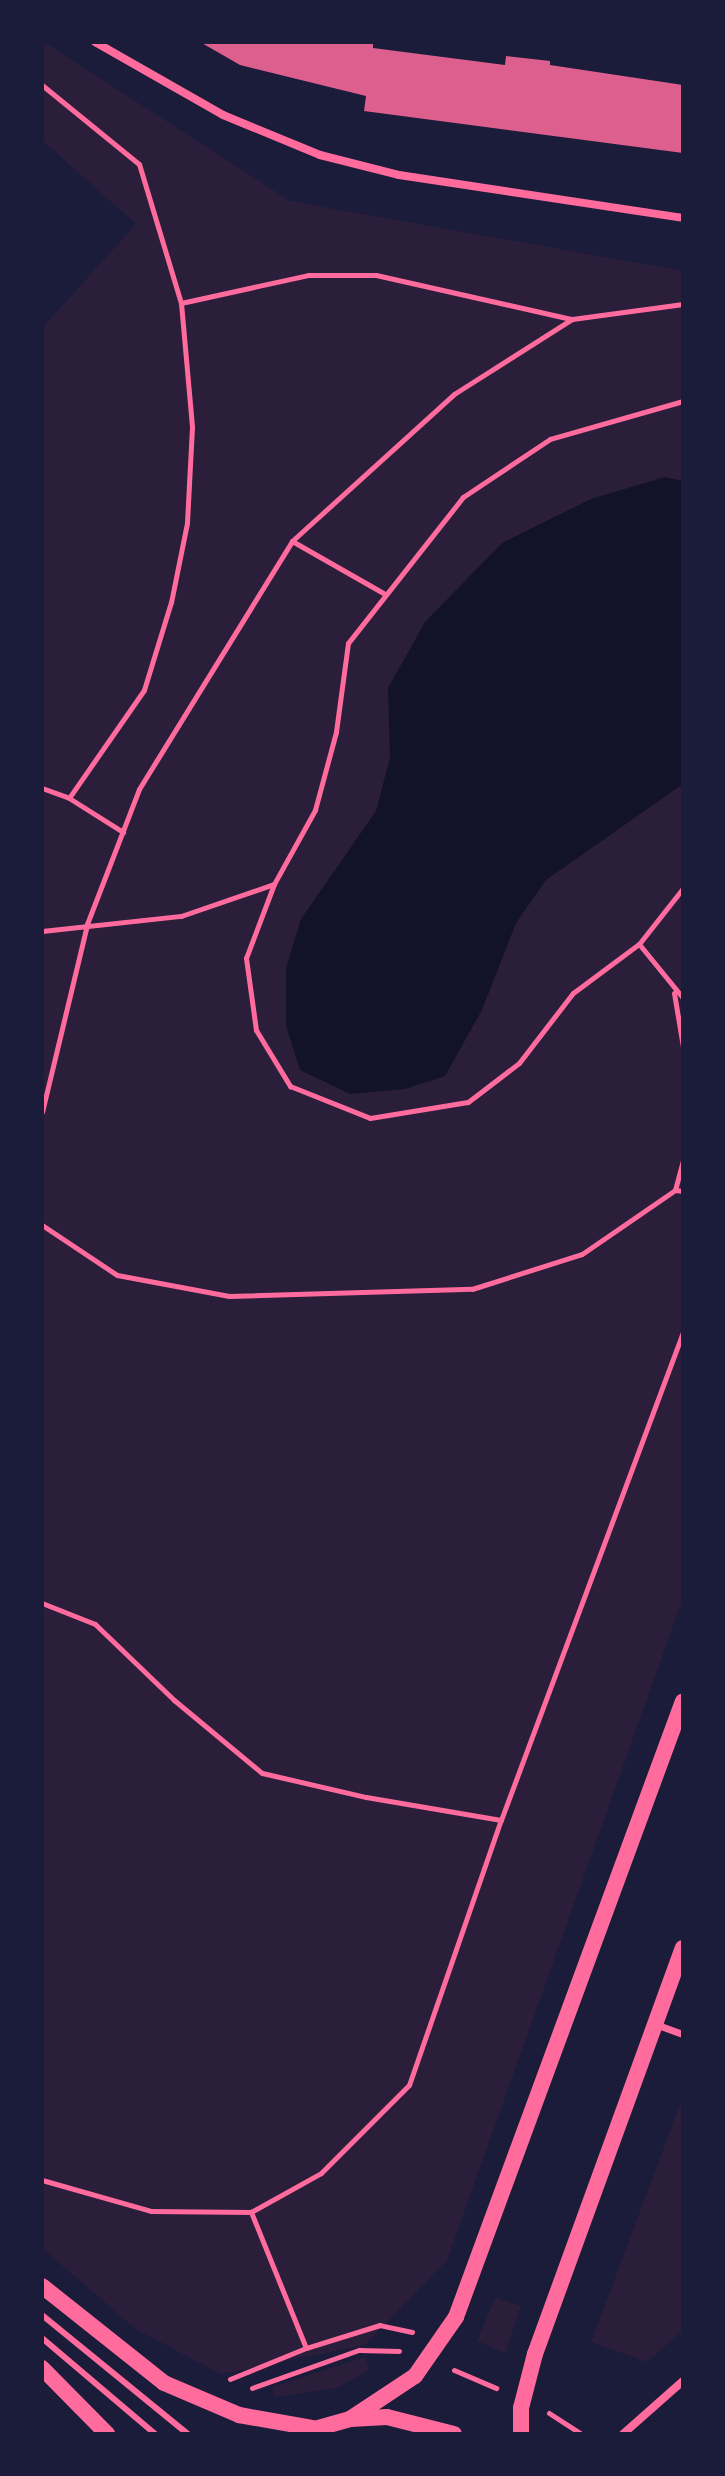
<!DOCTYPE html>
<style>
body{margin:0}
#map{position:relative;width:725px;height:2476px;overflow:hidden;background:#1b1b3a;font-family:"Work Sans",sans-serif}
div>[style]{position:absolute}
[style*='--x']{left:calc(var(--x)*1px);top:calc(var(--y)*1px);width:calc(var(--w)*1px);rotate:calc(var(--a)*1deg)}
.green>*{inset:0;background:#2a1e3b}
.water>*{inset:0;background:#12122b}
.building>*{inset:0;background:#dd5f8e}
.path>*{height:5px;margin:-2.5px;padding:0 2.5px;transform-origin:2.5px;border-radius:2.5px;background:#ff6b9d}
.service>*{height:6px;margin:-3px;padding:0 3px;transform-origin:3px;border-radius:3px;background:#ff6b9d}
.pedestrian>*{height:7px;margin:-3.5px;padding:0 3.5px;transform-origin:3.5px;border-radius:3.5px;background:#ff6b9d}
.minor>*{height:8px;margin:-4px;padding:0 4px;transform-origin:4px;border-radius:4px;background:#ff6b9d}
.secondary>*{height:16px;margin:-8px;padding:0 8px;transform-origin:8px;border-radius:8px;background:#ff6b9d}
span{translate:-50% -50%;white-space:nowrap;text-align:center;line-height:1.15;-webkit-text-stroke:8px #1b1b3a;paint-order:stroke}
.frame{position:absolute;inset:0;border:44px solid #1b1b3a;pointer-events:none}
</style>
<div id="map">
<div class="green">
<i style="clip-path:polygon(44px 42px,290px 201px,683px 271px,683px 1598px,447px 2260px,365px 2345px,221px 2374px,137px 2330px,42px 2248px,42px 328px,136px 224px,42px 140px)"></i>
<i style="clip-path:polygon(683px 2096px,683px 2330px,647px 2362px,591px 2342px)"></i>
<i style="clip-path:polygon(495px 2298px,521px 2306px,505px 2353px,477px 2341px)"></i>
<i style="clip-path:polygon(365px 2357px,369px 2370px,337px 2388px,276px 2397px,272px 2387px)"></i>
</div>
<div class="water">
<i style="clip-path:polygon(665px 477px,683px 481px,683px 784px,546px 880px,516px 923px,482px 1010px,445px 1076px,405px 1089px,350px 1094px,300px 1070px,286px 1026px,286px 968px,301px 919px,376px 811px,390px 758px,388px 688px,425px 622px,502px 543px,591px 499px)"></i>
</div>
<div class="building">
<i style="clip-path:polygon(200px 42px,373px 42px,373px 48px,505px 65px,506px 56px,550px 61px,550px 65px,683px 85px,683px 153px,364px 111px,366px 96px,240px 65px)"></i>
</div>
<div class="path">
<i style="--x:42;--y:85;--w:125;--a:39.2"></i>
<i style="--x:139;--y:164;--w:145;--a:73.2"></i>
<i style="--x:181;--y:303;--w:124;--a:84.9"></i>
<i style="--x:192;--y:427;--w:96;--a:93"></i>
<i style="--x:187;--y:523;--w:81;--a:101.4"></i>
<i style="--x:171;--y:602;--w:92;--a:107.1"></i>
<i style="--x:144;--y:690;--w:131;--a:124.8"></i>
<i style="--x:69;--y:798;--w:64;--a:32.2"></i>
<i style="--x:181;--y:303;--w:130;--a:-12.4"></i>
<i style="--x:308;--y:275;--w:68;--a:0"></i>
<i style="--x:376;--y:275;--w:201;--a:12.7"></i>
<i style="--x:683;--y:401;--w:138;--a:164.1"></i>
<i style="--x:550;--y:439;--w:105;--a:146.3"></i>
<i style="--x:463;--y:497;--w:186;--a:128.2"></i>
<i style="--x:348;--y:643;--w:90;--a:97.7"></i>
<i style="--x:336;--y:732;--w:81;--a:105.1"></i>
<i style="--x:315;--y:810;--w:85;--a:119"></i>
<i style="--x:274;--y:884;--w:79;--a:110.7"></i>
<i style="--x:246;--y:958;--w:73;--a:82.1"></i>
<i style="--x:256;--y:1030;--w:66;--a:58.7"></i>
<i style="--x:290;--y:1086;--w:86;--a:21.8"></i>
<i style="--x:370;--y:1118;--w:99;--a:-9.3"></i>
<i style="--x:468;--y:1102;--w:64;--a:-37.4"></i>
<i style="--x:519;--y:1063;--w:88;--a:-52.4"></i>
<i style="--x:573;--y:993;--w:82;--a:-36.6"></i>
<i style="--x:639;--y:944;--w:71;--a:-51.8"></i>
<i style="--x:292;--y:541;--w:105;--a:29.7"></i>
<i style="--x:42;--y:788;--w:29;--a:20"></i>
<i style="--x:42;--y:931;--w:140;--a:-6.2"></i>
<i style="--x:181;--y:916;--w:98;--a:-19"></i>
<i style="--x:639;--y:944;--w:70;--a:50.8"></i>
<i style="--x:674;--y:993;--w:55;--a:80.5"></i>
<i style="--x:42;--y:1112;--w:193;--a:-76.5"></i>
<i style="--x:87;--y:924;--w:145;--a:-68.9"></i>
<i style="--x:139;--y:789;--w:291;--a:-58.3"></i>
<i style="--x:292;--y:541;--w:219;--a:-42.2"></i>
<i style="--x:454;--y:394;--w:140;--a:-32.4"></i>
<i style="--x:572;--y:319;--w:112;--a:-7.7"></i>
<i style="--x:675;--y:1190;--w:30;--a:-75"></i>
<i style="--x:42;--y:1225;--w:90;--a:33.7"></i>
<i style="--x:117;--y:1275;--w:114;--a:10.6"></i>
<i style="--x:229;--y:1296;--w:243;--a:-1.7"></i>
<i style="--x:472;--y:1289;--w:115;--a:-17.7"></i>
<i style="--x:582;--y:1254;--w:113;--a:-34.5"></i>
<i style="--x:675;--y:1190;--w:8;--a:7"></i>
<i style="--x:42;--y:1603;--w:57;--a:21.6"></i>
<i style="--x:95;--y:1624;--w:110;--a:43.9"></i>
<i style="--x:174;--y:1700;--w:114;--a:39.7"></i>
<i style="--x:262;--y:1773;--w:107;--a:13"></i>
<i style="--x:366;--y:1797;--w:137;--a:9.7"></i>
<i style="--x:42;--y:2180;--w:113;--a:15.9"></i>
<i style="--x:151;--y:2211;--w:100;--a:0.6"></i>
<i style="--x:412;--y:2332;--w:33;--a:-168"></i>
<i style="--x:380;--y:2325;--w:77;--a:162.7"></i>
<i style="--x:306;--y:2348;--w:147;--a:-112"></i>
<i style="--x:251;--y:2212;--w:80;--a:-29.1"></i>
<i style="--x:321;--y:2173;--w:124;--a:-45"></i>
<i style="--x:409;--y:2085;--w:281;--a:-70.9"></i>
<i style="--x:501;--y:1820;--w:521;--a:-69.55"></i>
<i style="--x:454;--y:2370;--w:46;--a:23.2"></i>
<i style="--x:230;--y:2379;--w:82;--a:-22.2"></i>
<i style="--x:252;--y:2388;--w:114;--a:-19.6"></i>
<i style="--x:359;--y:2350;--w:40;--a:1.4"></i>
<i style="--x:549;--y:2413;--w:38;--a:33"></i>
</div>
<div class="service">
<i style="--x:42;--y:2315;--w:188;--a:39.2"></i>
<i style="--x:42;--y:2338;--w:148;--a:40.3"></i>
</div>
<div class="pedestrian">
<i style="--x:655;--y:2024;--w:30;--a:20"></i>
</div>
<div class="minor">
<i style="--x:95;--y:42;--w:147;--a:29.7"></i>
<i style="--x:223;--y:115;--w:105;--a:22.4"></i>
<i style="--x:320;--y:155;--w:81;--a:14.2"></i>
<i style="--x:399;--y:175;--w:287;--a:8.6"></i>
<i style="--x:623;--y:2434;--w:80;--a:-41.5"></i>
</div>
<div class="secondary">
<i style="--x:42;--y:2286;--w:156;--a:38.5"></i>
<i style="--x:164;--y:2383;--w:82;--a:23.1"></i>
<i style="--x:239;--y:2415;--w:74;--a:10.1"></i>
<i style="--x:42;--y:2368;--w:93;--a:45.4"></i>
<i style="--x:350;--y:2419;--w:78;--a:-33.5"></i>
<i style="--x:415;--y:2376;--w:72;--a:-55.2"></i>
<i style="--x:456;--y:2317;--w:656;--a:-69.77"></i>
<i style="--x:304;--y:2432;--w:48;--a:-15.8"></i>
<i style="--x:350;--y:2419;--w:37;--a:-3"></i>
<i style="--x:387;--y:2417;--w:69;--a:14.2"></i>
<i style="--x:521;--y:2434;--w:26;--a:-90"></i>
<i style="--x:521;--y:2408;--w:56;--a:-75.5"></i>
<i style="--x:535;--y:2354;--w:432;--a:-70"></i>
</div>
<div class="frame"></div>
</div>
